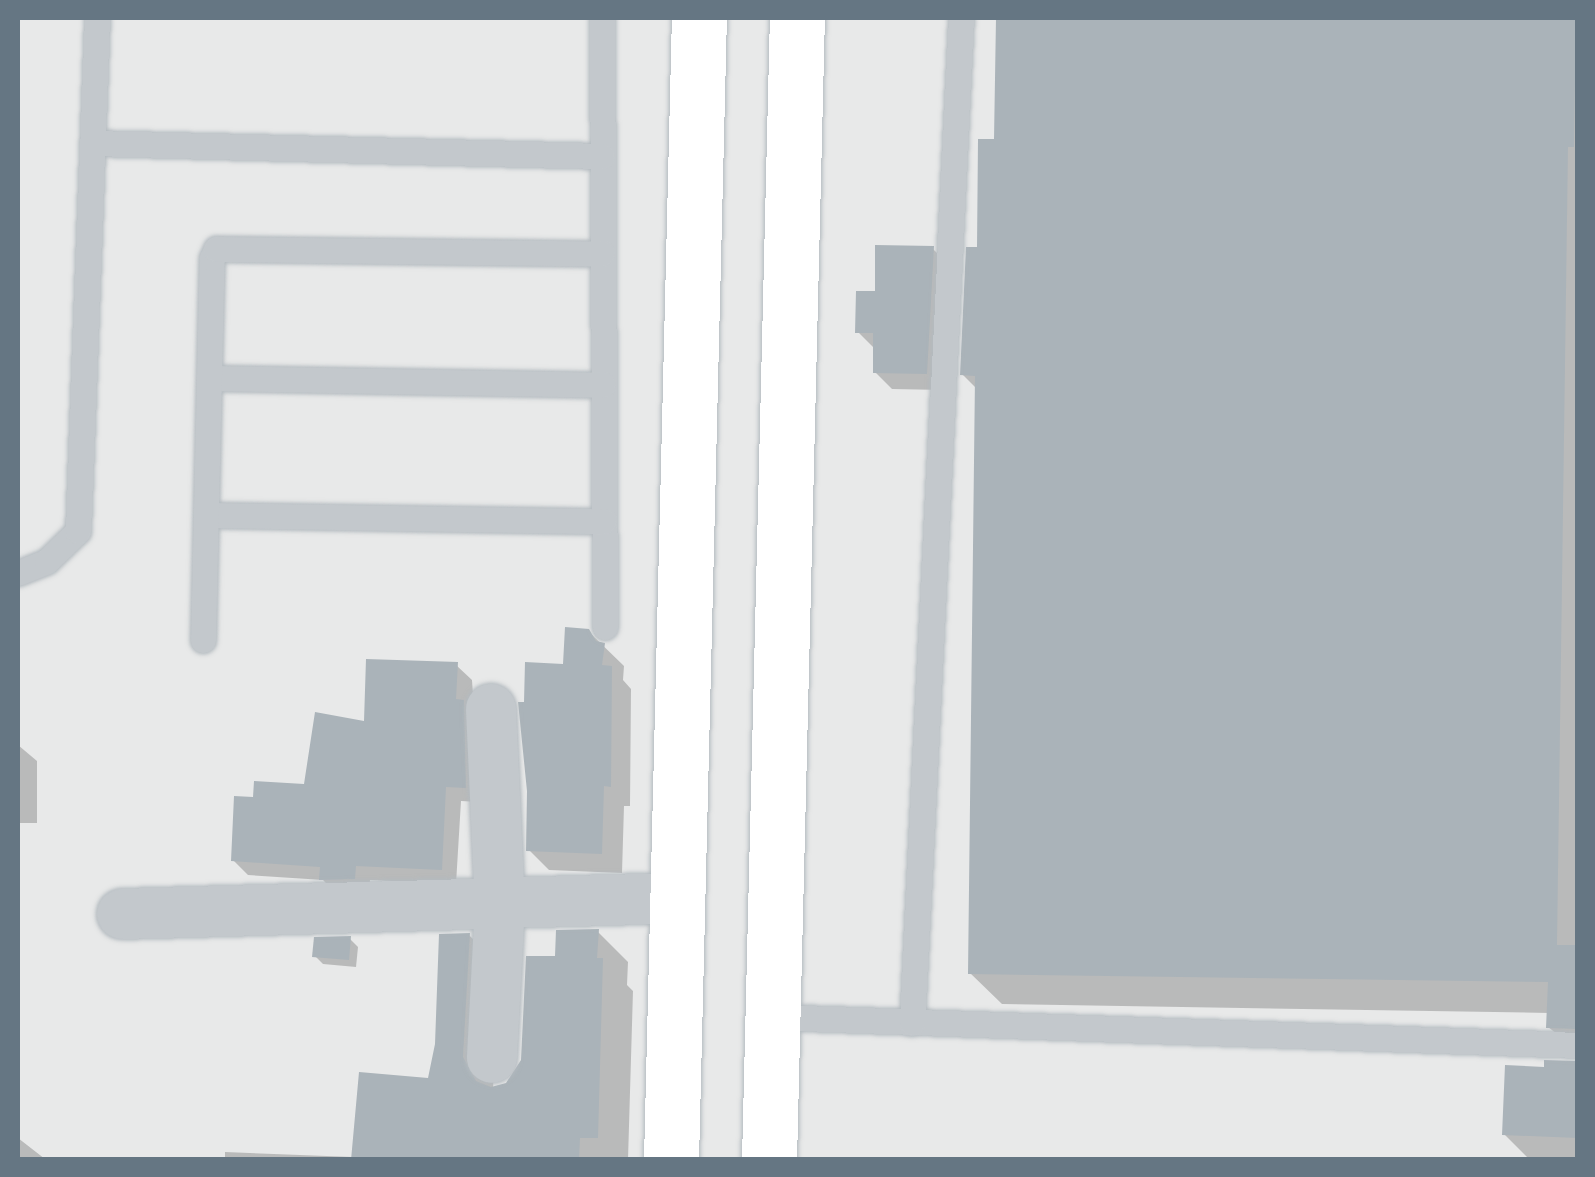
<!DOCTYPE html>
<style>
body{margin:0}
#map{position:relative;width:1595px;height:1177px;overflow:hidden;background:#fafaf8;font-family:"Archivo Narrow",sans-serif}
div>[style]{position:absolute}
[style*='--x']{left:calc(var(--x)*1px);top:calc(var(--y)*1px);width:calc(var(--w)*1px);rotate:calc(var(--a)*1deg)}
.built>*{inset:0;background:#e8e9e9}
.shadow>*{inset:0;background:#0003}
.building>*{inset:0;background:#aab3b9}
.roads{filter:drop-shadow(0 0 2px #b3babf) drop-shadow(0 0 2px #b3babf)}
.lane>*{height:25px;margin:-12.5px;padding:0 12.5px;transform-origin:12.5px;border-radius:12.5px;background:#c3c8cc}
.street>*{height:50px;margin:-25px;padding:0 25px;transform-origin:25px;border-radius:25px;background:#c3c8cc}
.secondary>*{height:55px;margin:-27.5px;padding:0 27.5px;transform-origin:27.5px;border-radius:27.5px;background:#fff}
span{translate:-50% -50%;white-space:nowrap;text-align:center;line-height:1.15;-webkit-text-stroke:10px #fff;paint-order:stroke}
.frame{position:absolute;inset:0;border:20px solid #657683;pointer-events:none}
</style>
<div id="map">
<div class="built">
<i style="clip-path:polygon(18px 18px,1577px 18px,1577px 1159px,18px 1159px)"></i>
</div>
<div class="shadow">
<i style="clip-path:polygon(999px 18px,1578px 18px,1578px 1050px,1548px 1027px,1549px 1013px,1002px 1004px,970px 973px,978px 390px,962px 374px,997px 142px)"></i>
<i style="clip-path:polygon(933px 249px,950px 266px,944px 390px,892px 389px,875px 372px,876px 350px,858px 332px,877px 294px)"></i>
<i style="clip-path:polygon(588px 631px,624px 666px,623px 680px,631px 689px,630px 806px,624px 806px,622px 873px,549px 870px,529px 850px,526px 705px,565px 666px)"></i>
<i style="clip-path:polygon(456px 665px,472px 680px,480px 802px,461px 801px,456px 884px,370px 880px,369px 893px,337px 894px,323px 880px,248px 875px,233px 860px,255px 800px,306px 787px,366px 724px)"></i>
<i style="clip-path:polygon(18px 745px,37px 761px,37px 823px,18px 823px)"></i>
<i style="clip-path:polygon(598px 932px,628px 962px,627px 985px,633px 991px,628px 1160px,225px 1160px,225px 1152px,353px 1157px,430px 1081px,469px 935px,499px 966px,493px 1089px,507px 1085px,523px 1061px,557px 959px)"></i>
<i style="clip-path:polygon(350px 939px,358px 947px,356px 967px,323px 964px,315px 956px)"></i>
<i style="clip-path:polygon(1578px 1064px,1578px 1159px,1527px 1157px,1504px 1134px,1546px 1070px)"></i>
<i style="clip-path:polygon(18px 1138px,45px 1159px,52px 1160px,18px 1160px)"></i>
</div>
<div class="building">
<i style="clip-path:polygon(996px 18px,1576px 18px,1574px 147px,1568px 147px,1557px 945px,1578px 945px,1578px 1029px,1546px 1028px,1548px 982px,968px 974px,975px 376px,960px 375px,966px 247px,977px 247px,978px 139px,994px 139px)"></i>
<i style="clip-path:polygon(875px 245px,934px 246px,927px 374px,873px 373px,873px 333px,855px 333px,856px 291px,875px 291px)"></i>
<i style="clip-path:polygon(565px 627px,589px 629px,596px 641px,605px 643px,602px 665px,612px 666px,611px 787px,604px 786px,602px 854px,526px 851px,527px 791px,518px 702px,524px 702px,525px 662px,563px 664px)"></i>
<i style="clip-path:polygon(366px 659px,458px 662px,456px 699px,464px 700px,466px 788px,446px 787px,442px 870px,356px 866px,355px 879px,319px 880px,320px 867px,231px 861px,234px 796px,253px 797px,254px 781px,304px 784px,315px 712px,364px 721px)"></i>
<i style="clip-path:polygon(599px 929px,597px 958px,603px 958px,598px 1138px,580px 1138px,579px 1160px,351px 1160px,359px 1072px,428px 1078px,435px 1044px,439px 934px,470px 933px,463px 1057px,476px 1081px,491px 1087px,506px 1083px,521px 1060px,526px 956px,555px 956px,556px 930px)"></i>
<i style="clip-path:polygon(351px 936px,349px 960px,312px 957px,314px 937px)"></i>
<i style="clip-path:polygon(1544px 1060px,1578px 1061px,1578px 1138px,1502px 1135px,1505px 1065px,1544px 1067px)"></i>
</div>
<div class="roads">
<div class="lane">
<i style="--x:602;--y:18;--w:609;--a:89.72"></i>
<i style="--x:92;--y:143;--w:510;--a:1.46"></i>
<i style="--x:209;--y:378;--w:394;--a:1"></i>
<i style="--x:206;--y:515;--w:398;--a:0.9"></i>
<i style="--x:18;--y:573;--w:31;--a:-22"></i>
<i style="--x:47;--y:561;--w:43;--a:-44.1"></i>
<i style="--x:78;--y:531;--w:513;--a:-87.88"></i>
<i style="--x:203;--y:640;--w:382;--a:-88.7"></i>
<i style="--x:212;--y:258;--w:10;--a:-66"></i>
<i style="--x:216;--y:249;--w:386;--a:0.7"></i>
<i style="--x:773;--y:1017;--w:805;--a:1.99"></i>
<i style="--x:912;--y:1023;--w:1006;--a:-87.21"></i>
</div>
<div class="street">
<i style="--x:491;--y:709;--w:195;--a:87.4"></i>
<i style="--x:500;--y:904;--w:154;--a:93"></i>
<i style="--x:122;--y:914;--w:556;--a:-1.65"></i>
</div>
<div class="secondary">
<i style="--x:671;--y:1160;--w:1142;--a:-88.6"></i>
<i style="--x:769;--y:1160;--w:1142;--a:-88.6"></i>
</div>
</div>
<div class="frame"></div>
</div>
